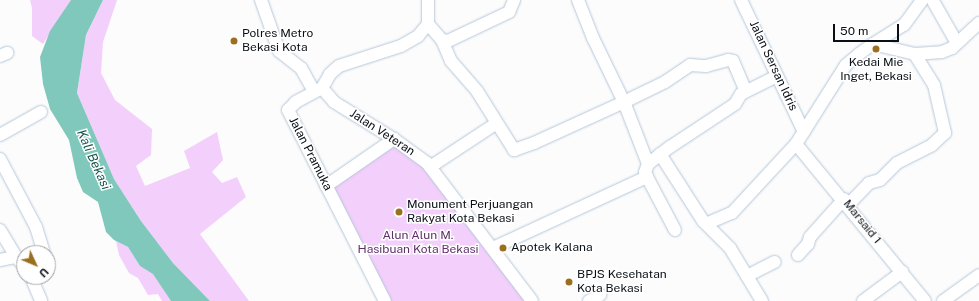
<!DOCTYPE html>
<style>
body{margin:0}
#map{position:relative;width:979px;height:301px;overflow:hidden;background:#fcfcfc;font-family:"Public Sans",sans-serif}
div>[style]{position:absolute}
[style*='--x']{left:calc(var(--x)*1px);top:calc(var(--y)*1px);width:calc(var(--w)*1px);rotate:calc(var(--a)*1deg)}
.green>*{inset:0;background:#f3cffb}
.water>*{inset:0;background:#7fc8bb}
.roads{filter:drop-shadow(0 0 1px #b6c7d9) drop-shadow(0 0 1px #b6c7d9)}
.minor>*{height:12px;margin:-6px;padding:0 6px;transform-origin:6px;border-radius:6px;background:#fff}
.dots>*{width:11px;height:11px;translate:-50% -50%;box-sizing:border-box;border:2px solid #fff;border-radius:50%}
span{translate:-50% -50%;white-space:nowrap;text-align:center;line-height:1.15;-webkit-text-stroke:3px #fff;paint-order:stroke}
.poi-label{font-size:12px;color:#090f15}
.left{translate:0 -50%;text-align:left}
.street-label{font-size:12px;color:#090f15}
.park-label{font-size:12px;color:#5e3068}
.water-label{font-size:13px;color:#1a574e;font-style:italic}
.north{position:absolute;left:16px;top:245px;width:40px;height:40px;box-sizing:border-box;background:#fff;border:1px solid #9d9fa1;border-radius:50%;rotate:134deg;font-size:11px;font-weight:700;line-height:16px;text-align:center;color:#090f15}
.north::after{content:'';display:block;margin:auto;width:14px;height:18px;background:#9b6f1f;clip-path:polygon(50% 0,100% 100%,50% 72%,0 100%)}
.scale{position:absolute;left:833px;top:24px;width:66px;height:18px;box-sizing:border-box;border:2px solid #090f15;border-top:0;padding-left:5px;font-size:12px;line-height:14px;white-space:nowrap;color:#090f15;-webkit-text-stroke:3px #fff;paint-order:stroke}
</style>
<div id="map">
<div class="green">
<i style="clip-path:polygon(30px 0,71px 0,43px 44px,32px 36px,32px 8px)"></i>
<i style="clip-path:polygon(103px 0,117px 0,103px 42px,101px 73px,115px 100px,152px 129px,151px 155px,136px 166px,145px 186px,190px 168px,184px 151px,217px 132px,223px 160px,212px 172px,222px 183px,237px 177px,246px 197px,200px 234px,249px 301px,210px 301px,173px 263px,141px 221px,114px 179px,77px 93px,86px 35px)"></i>
<i style="clip-path:polygon(394px 139px,427px 163px,532px 301px,385px 301px,326px 186px)"></i>
<i style="clip-path:polygon(116px 241px,128px 247px,140px 266px,153px 273px,171px 301px,162px 301px,158px 294px,148px 295px,138px 278px,129px 273px,119px 255px)"></i>
</div>
<div class="water">
<i style="clip-path:polygon(71px 0,103px 0,86px 35px,77px 93px,114px 179px,141px 221px,173px 263px,210px 301px,171px 301px,153px 274px,140px 266px,128px 247px,114px 240px,106px 232px,98px 202px,83px 192px,77px 178px,69px 140px,50px 109px,43px 84px,40px 57px,50px 31px)"></i>
</div>
<div class="roads">
<div class="minor">
<i style="--x:261;--y:0;--w:54;--a:70.6"></i>
<i style="--x:279;--y:51;--w:28;--a:38"></i>
<i style="--x:301;--y:68;--w:26;--a:61"></i>
<i style="--x:578;--y:0;--w:41;--a:68.5"></i>
<i style="--x:593;--y:38;--w:71;--a:64.2"></i>
<i style="--x:624;--y:102;--w:46;--a:-26"></i>
<i style="--x:665;--y:82;--w:30;--a:-34"></i>
<i style="--x:690;--y:65;--w:16;--a:4"></i>
<i style="--x:706;--y:66;--w:23;--a:-15"></i>
<i style="--x:728;--y:60;--w:5;--a:11"></i>
<i style="--x:733;--y:61;--w:33;--a:67"></i>
<i style="--x:741;--y:0;--w:146;--a:64.5"></i>
<i style="--x:933;--y:1;--w:48;--a:60.3"></i>
<i style="--x:428;--y:24;--w:21;--a:49"></i>
<i style="--x:442;--y:40;--w:6;--a:9"></i>
<i style="--x:448;--y:41;--w:68;--a:-25.4"></i>
<i style="--x:509;--y:12;--w:13;--a:-67"></i>
<i style="--x:442;--y:40;--w:23;--a:67"></i>
<i style="--x:451;--y:61;--w:40;--a:49"></i>
<i style="--x:477;--y:91;--w:70;--a:57.9"></i>
<i style="--x:514;--y:150;--w:21;--a:-19"></i>
<i style="--x:534;--y:143;--w:99;--a:-24.5"></i>
<i style="--x:624;--y:102;--w:66;--a:68.8"></i>
<i style="--x:873;--y:44;--w:36;--a:-32"></i>
<i style="--x:904;--y:25;--w:31;--a:-54"></i>
<i style="--x:0;--y:56;--w:8;--a:-23"></i>
<i style="--x:322;--y:88;--w:18;--a:49"></i>
<i style="--x:334;--y:102;--w:70;--a:31.7"></i>
<i style="--x:394;--y:139;--w:41;--a:36"></i>
<i style="--x:427;--y:163;--w:173;--a:52.7"></i>
<i style="--x:322;--y:88;--w:30;--a:152"></i>
<i style="--x:296;--y:102;--w:11;--a:135"></i>
<i style="--x:288;--y:110;--w:214;--a:63.1"></i>
<i style="--x:322;--y:88;--w:16;--a:-60"></i>
<i style="--x:330;--y:74;--w:12;--a:-42"></i>
<i style="--x:339;--y:66;--w:65;--a:-17.9"></i>
<i style="--x:401;--y:46;--w:20;--a:-30"></i>
<i style="--x:418;--y:36;--w:16;--a:-50"></i>
<i style="--x:428;--y:24;--w:24;--a:-90"></i>
<i style="--x:0;--y:135;--w:47;--a:-29.3"></i>
<i style="--x:796;--y:144;--w:203;--a:50.6"></i>
<i style="--x:660;--y:154;--w:80;--a:57.3"></i>
<i style="--x:703;--y:221;--w:38;--a:45"></i>
<i style="--x:730;--y:248;--w:62;--a:58.9"></i>
<i style="--x:0;--y:159;--w:77;--a:62.1"></i>
<i style="--x:36;--y:227;--w:27;--a:73"></i>
<i style="--x:430;--y:167;--w:80;--a:-33.3"></i>
<i style="--x:647;--y:177;--w:60;--a:62.2"></i>
<i style="--x:326;--y:186;--w:83;--a:-34.7"></i>
<i style="--x:848;--y:205;--w:30;--a:-46"></i>
<i style="--x:869;--y:183;--w:11;--a:-15"></i>
<i style="--x:880;--y:180;--w:24;--a:-45"></i>
<i style="--x:897;--y:163;--w:39;--a:-27"></i>
<i style="--x:932;--y:145;--w:18;--a:-43"></i>
<i style="--x:945;--y:133;--w:49;--a:-102.9"></i>
<i style="--x:934;--y:85;--w:36;--a:-122"></i>
<i style="--x:708;--y:223;--w:26;--a:-23"></i>
<i style="--x:732;--y:213;--w:94;--a:-47.2"></i>
<i style="--x:796;--y:144;--w:93;--a:-57.7"></i>
<i style="--x:846;--y:65;--w:17;--a:-40"></i>
<i style="--x:859;--y:54;--w:17;--a:-36"></i>
<i style="--x:873;--y:44;--w:43;--a:13.4"></i>
<i style="--x:915;--y:54;--w:27;--a:-4"></i>
<i style="--x:942;--y:52;--w:11;--a:-22"></i>
<i style="--x:952;--y:48;--w:37;--a:-43"></i>
<i style="--x:0;--y:230;--w:31;--a:59"></i>
<i style="--x:493;--y:248;--w:170;--a:-24.8"></i>
<i style="--x:647;--y:177;--w:5;--a:-112"></i>
<i style="--x:645;--y:172;--w:9;--a:-69"></i>
<i style="--x:648;--y:164;--w:28;--a:-38"></i>
<i style="--x:670;--y:147;--w:78;--a:-33.5"></i>
<i style="--x:735;--y:104;--w:12;--a:-59"></i>
<i style="--x:741;--y:94;--w:40;--a:-26.6"></i>
<i style="--x:798;--y:255;--w:15;--a:-48"></i>
<i style="--x:808;--y:244;--w:7;--a:-74"></i>
<i style="--x:810;--y:237;--w:51;--a:-48.2"></i>
<i style="--x:0;--y:260;--w:16;--a:-11"></i>
<i style="--x:16;--y:257;--w:12;--a:48"></i>
<i style="--x:747;--y:276;--w:31;--a:-27"></i>
<i style="--x:31;--y:277;--w:26;--a:67"></i>
<i style="--x:589;--y:301;--w:13;--a:-29"></i>
<i style="--x:863;--y:301;--w:49;--a:-36.6"></i>
<i style="--x:943;--y:301;--w:44;--a:-35.8"></i>
</div>
</div>
<div class="dots">
<i style="left:234px;top:41px;background:#9b6f1f"></i>
<i style="left:876px;top:49px;background:#9b6f1f"></i>
<i style="left:399px;top:212px;background:#9b6f1f"></i>
<i style="left:503px;top:248px;background:#9b6f1f"></i>
<i style="left:569px;top:282px;background:#9b6f1f"></i>
</div>
<div class="poi-label">
<span class="left" style="left:242px;top:41px">Polres Metro<br>Bekasi Kota</span>
<span style="left:876px;top:70px">Kedai Mie<br>Inget, Bekasi</span>
<span class="left" style="left:407px;top:212px">Monument Perjuangan<br>Rakyat Kota Bekasi</span>
<span class="left" style="left:511px;top:248px">Apotek Kalana</span>
<span class="left" style="left:577px;top:282px">BPJS Kesehatan<br>Kota Bekasi</span>
</div>
<div class="street-label">
<span style="left:773px;top:66px;rotate:65deg">Jalan Sersan Idris</span>
<span style="left:382px;top:133px;rotate:33deg">Jalan Veteran</span>
<span style="left:310px;top:154px;rotate:63deg">Jalan Pramuka</span>
<span style="left:862px;top:222px;rotate:51deg">Marsaid 1</span>
</div>
<div class="park-label">
<span style="left:418px;top:243px">Alun Alun M.<br>Hasibuan Kota Bekasi</span>
</div>
<div class="water-label">
<span style="left:93px;top:160px;rotate:66deg">Kali Bekasi</span>
</div>
<div class="north">U</div>
<div class="scale">50 m</div>
</div>
